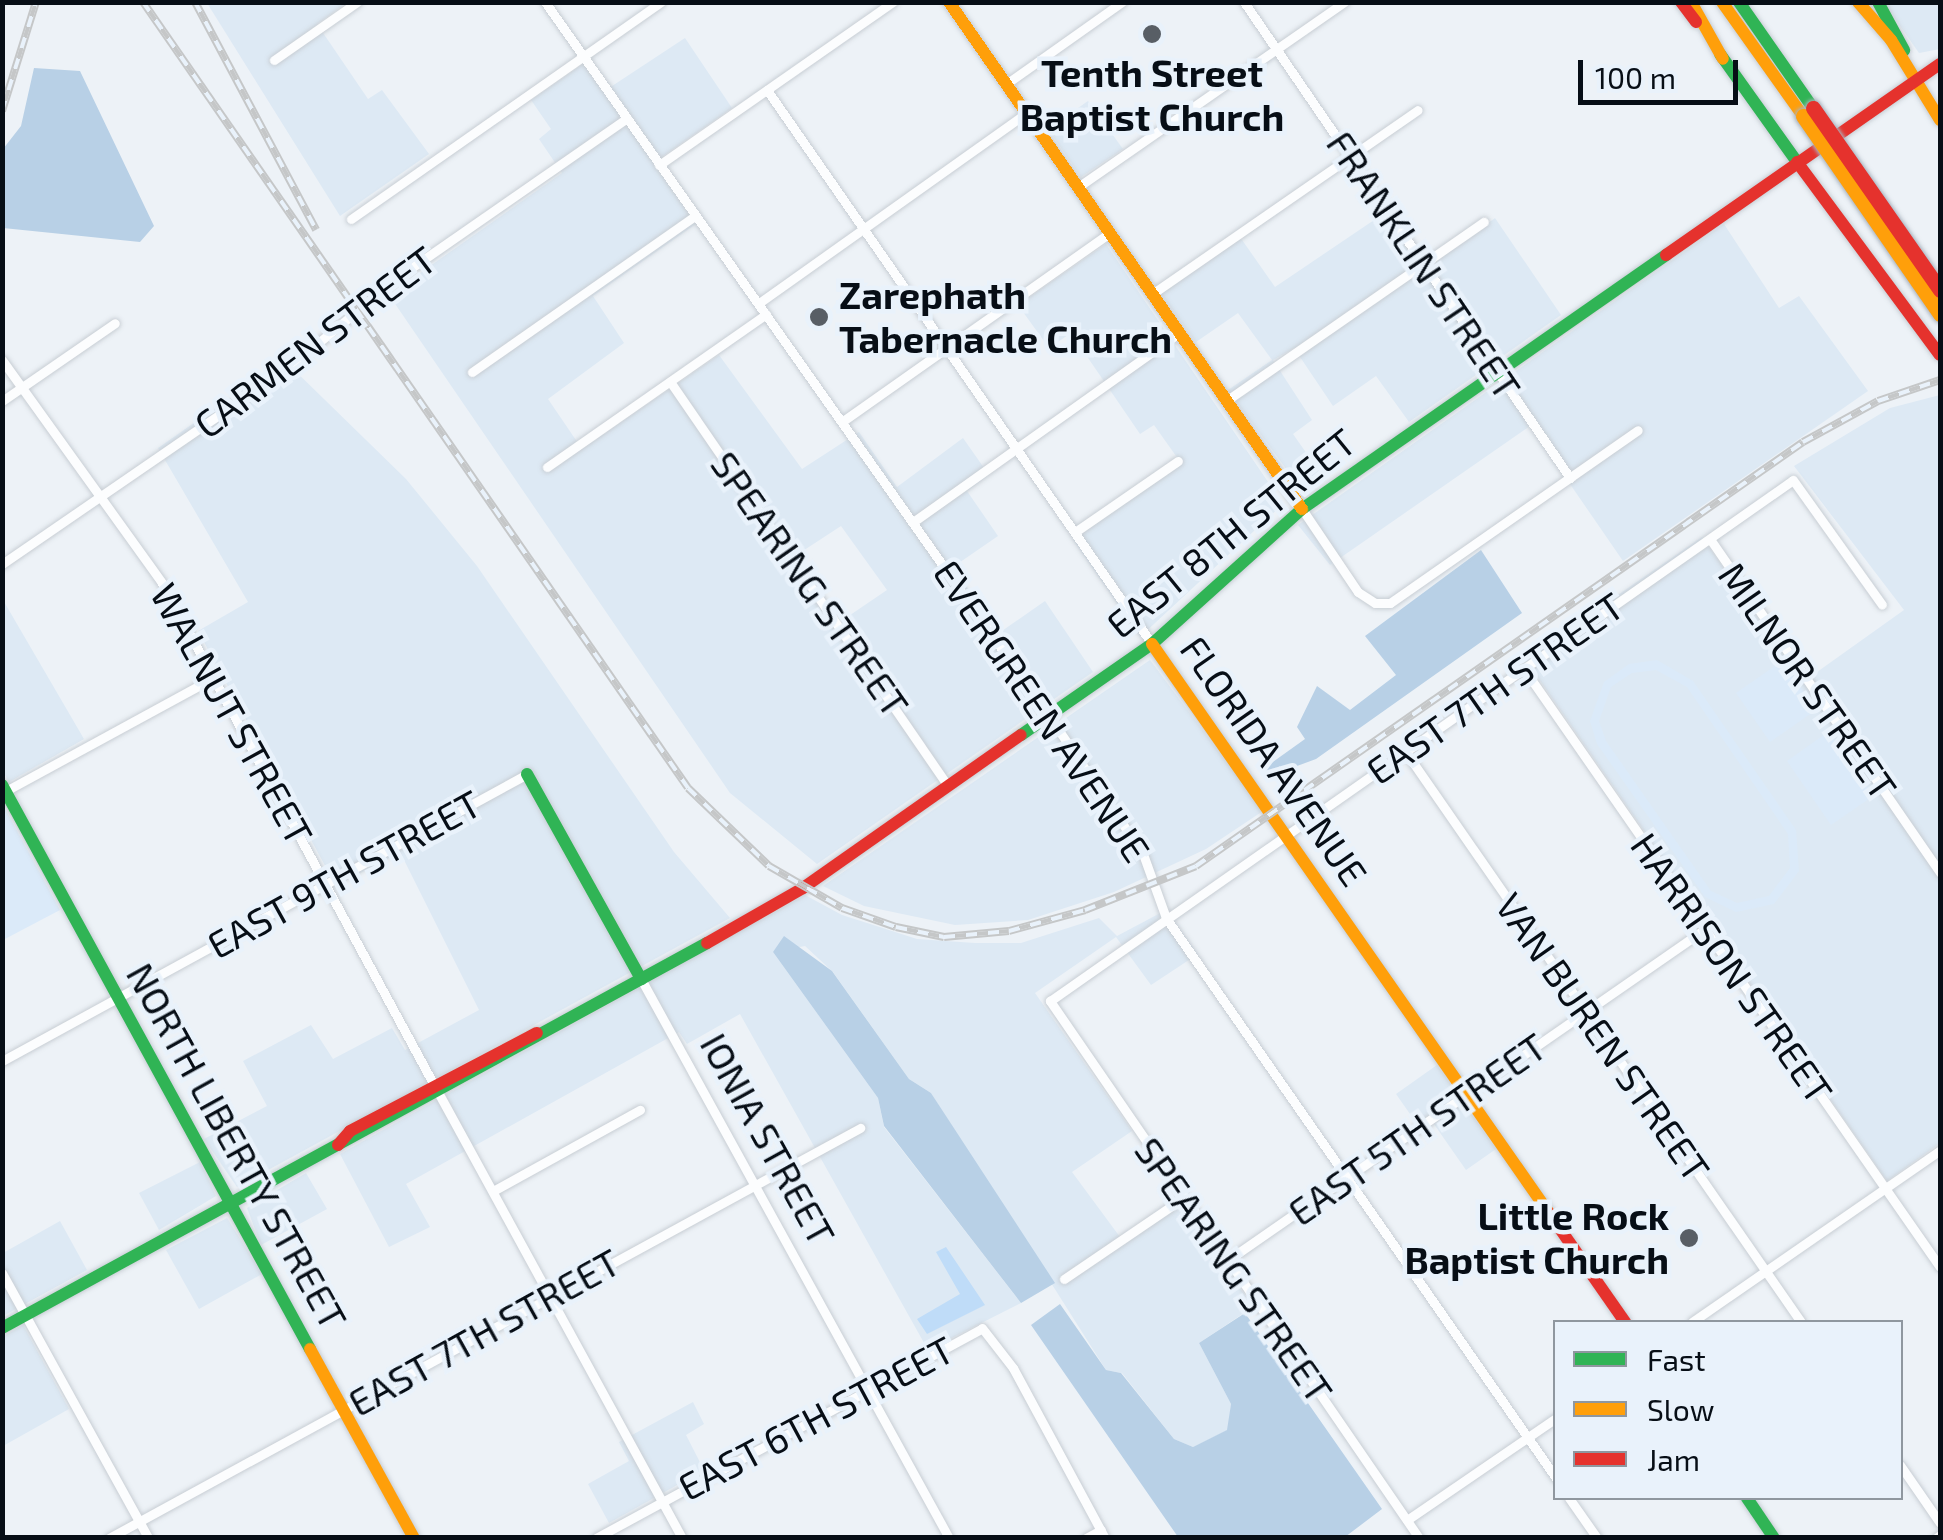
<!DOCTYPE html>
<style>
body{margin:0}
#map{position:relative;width:1943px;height:1540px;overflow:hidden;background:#edf2f7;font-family:"Exo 2",sans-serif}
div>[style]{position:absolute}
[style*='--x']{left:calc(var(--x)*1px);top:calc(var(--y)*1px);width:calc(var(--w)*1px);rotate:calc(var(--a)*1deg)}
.built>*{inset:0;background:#dde9f4}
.green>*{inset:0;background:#dbeaf9}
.forest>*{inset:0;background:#b8d0e6}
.water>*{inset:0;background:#bfdcf8}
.roads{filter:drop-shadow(0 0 2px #c8ced4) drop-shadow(0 0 2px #c8ced4)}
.street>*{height:9px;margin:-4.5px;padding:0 4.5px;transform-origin:4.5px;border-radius:4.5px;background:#fcfdfe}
.fast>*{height:12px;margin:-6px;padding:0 6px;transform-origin:6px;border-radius:6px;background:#30b455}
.slow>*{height:12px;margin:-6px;padding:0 6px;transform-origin:6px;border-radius:6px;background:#ff9f0a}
.jam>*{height:12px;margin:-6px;padding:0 6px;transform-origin:6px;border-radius:6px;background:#e5322d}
.rail>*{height:8px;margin-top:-4px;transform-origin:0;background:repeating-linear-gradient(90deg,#e9f2fb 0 11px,#c5c7c8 0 22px);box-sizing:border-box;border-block:2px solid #c5c7c8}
.bridges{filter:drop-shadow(0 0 2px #aab4bf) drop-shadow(0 0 2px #aab4bf)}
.slow-bridge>*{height:15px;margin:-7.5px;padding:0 7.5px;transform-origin:7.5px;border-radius:7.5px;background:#ff9f0a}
.jam-bridge>*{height:15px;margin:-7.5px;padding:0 7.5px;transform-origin:7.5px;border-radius:7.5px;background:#e5322d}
.dots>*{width:28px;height:28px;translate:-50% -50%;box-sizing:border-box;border:5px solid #e9f2fb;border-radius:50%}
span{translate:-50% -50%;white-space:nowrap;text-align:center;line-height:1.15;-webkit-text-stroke:9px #e9f2fb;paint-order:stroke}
.poi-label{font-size:38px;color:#070e16;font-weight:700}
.left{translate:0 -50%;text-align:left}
.right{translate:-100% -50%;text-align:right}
.street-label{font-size:38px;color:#070e16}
.frame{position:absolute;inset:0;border:5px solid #070e16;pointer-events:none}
.legend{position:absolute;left:1553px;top:1320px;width:350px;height:180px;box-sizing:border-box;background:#e9f2fb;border:2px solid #8f979f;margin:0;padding:12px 18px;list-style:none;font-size:30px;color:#070e16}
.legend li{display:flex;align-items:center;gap:20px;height:50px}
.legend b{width:50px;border:2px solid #8f979f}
.scale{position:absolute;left:1578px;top:60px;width:160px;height:45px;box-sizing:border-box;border:5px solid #070e16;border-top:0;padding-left:12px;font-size:30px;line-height:35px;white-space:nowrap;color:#070e16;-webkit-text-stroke:8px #e9f2fb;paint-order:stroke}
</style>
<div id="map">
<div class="built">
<i style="clip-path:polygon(207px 3px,346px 3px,317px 24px,368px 99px,382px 90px,429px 154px,340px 216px)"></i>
<i style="clip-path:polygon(1884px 3px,1940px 3px,1940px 49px,1919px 53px)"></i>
<i style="clip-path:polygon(evenodd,685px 38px,732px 108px,653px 163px,696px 224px,593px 296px,624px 343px,548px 399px,582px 449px,719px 355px,802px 469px,859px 432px,897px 487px,963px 438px,989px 475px,967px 491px,998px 536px,953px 567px,999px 633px,1045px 601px,1093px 672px,817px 864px,730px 793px,389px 295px,562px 173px,539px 139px,551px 129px,531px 100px,583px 64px,603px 92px,685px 38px,841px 526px,887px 590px,834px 626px,789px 560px,841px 526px)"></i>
<i style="clip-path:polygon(1088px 101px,1123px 149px,1081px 177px,1048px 129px)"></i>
<i style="clip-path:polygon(1383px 214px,1422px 272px,1495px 218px,1561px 315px,1409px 422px,1376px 376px,1333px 406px,1294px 348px,1273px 360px,1312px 420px,1293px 434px,1326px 481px,1301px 489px,1228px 390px,1272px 360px,1238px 313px,1196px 342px,1161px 293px,1240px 237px,1275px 287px)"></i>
<i style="clip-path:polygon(1724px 224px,1779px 308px,1799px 296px,1868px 391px,1623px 561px,1530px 426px,1330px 565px,1298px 525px)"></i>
<i style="clip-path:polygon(1106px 244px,1283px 504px,1140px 637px,1073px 540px,1181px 463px,1154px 425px,1140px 434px,1071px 333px,1049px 348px,1018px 305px)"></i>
<i style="clip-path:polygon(284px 360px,406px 479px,477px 566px,674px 852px,730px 918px,237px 1187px,204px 1139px,267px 1106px,243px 1061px,311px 1025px,333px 1059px,392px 1028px,405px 1050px,479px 1010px,400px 852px,336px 886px,198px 631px,248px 602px,158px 448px)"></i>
<i style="clip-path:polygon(1940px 395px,1940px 1143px,1887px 1181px,1525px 659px,1702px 537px,1803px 682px,1904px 610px,1794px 466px,1890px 408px)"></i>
<i style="clip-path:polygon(3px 600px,84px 739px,9px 782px,2px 770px)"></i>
<i style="clip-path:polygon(1150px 660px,1263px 811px,1206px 849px,1114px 892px,1028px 920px,955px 925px,864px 906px,823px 886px)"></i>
<i style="clip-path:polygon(805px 895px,842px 915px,917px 939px,975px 943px,1021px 943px,1099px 918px,1117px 936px,1166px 910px,1198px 954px,1151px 985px,1116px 937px,1035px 993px,1132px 1131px,1072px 1172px,1120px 1237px,1177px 1197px,1253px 1307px,1199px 1343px,1231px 1404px,1228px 1430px,1193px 1447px,1174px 1439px,1122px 1373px,1106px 1370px,931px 1093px,909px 1079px,833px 972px,805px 946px,773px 952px,878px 1098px,884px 1127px,1021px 1303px,928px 1350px,740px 1014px,687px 1044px,679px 1032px,406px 1184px,430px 1227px,389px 1247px,340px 1154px)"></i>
<i style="clip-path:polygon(1437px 1065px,1496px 1149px,1466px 1170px,1429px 1117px,1417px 1124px,1396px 1094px)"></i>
<i style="clip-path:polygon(200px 1162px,216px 1196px,159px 1230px,139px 1193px)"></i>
<i style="clip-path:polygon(306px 1173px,327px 1209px,261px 1245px,247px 1208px)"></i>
<i style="clip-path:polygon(227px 1218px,262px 1274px,199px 1309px,166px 1250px)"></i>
<i style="clip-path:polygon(60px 1221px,87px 1270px,3px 1316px,3px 1253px)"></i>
<i style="clip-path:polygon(23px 1325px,69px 1409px,3px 1446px,3px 1337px)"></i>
<i style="clip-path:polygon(693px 1402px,704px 1424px,686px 1435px,704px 1470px,609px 1523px,588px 1484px,629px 1461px,619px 1442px)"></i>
</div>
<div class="green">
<i style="clip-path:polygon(evenodd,1657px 660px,1693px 681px,1796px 830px,1799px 871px,1774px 904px,1736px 912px,1705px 897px,1597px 744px,1590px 721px,1604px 682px,1629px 664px,1657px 660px,1656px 670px,1687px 687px,1788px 834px,1790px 868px,1769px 896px,1737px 903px,1711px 891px,1606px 741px,1599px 721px,1611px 687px,1632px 673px,1656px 670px)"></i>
<i style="clip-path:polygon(1782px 661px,1816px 710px,1770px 742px,1736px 693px)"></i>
<i style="clip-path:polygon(1828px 732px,1873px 796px,1831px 825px,1787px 761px)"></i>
<i style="clip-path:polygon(3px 805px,60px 910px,3px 940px,2px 940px)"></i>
</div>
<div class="forest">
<i style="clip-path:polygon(34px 68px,80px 71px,154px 226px,140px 242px,3px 228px,3px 149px,21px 126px)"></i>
<i style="clip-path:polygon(1481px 550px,1522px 613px,1316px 759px,1270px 776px,1263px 769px,1305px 739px,1297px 727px,1317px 686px,1350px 710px,1396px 675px,1365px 636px)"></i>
<i style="clip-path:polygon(784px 936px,832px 971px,909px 1079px,931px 1093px,1055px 1283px,1021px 1303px,884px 1126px,878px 1098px,773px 952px)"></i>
<i style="clip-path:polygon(1060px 1304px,1106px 1370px,1121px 1373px,1174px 1439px,1193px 1447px,1227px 1430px,1231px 1404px,1199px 1343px,1245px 1313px,1382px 1509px,1345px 1537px,1178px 1537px,1031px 1325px)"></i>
</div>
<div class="water">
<i style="clip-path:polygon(946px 1247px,985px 1305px,927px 1334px,917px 1319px,960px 1294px,936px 1252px)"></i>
</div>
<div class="roads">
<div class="street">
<i style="--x:545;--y:2;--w:874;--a:54.78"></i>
<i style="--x:1049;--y:716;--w:167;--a:55.7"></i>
<i style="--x:1143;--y:854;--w:68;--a:70.2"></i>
<i style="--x:1166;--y:918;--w:682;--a:55.15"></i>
<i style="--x:1244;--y:2;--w:577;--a:55.59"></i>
<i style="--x:274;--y:60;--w:101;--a:-34.9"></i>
<i style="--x:1006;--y:84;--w:142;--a:-35.3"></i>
<i style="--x:767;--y:90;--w:675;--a:55.2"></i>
<i style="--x:659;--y:165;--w:285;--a:-34.9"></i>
<i style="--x:1078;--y:187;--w:324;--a:-34.8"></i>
<i style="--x:351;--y:219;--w:378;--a:-35"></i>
<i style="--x:1152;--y:294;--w:323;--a:-34.7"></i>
<i style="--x:759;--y:303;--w:328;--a:-35.4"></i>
<i style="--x:2;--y:360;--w:274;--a:54.3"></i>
<i style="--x:162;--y:583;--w:571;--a:61.55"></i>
<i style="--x:472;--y:372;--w:272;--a:-35"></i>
<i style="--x:671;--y:383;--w:489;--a:55.5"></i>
<i style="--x:2;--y:401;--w:137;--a:-34.6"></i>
<i style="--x:1226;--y:401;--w:314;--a:-34.8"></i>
<i style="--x:843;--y:421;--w:327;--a:-35.2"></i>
<i style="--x:547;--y:467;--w:267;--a:-34.9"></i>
<i style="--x:1302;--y:509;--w:100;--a:56"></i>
<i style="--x:1358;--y:592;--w:20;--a:33"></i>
<i style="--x:1375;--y:603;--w:15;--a:0"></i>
<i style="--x:1390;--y:603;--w:302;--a:-34.9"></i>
<i style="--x:913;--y:522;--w:326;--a:-35.4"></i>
<i style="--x:1075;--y:532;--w:125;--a:-34.6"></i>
<i style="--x:1710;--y:539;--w:406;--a:55.4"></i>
<i style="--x:2;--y:564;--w:349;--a:-34.5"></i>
<i style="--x:290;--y:366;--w:139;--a:-39.4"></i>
<i style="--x:397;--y:278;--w:280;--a:-34.8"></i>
<i style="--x:1524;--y:669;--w:728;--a:55.18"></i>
<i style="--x:1405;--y:751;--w:695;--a:55.26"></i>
<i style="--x:2;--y:793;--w:240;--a:-28.6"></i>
<i style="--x:641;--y:979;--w:638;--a:61.15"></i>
<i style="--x:2;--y:1061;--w:598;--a:-28.66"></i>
<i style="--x:439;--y:1094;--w:506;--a:61.31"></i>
<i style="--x:493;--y:1191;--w:168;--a:-28.9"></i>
<i style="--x:1228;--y:1260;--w:581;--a:-34.76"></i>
<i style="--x:2;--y:1273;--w:303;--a:61.1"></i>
<i style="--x:1064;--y:1279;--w:144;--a:-34.2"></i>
<i style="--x:1692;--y:1322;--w:302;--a:-34.7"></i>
<i style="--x:1900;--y:1465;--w:70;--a:55.4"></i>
<i style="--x:1569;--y:1498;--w:49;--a:55"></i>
<i style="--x:1407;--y:1520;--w:181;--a:-34.4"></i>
<i style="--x:109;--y:1538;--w:856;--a:-28.63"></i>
<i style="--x:596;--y:1538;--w:439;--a:-28.5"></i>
<i style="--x:982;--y:1328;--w:51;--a:52.2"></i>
<i style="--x:1013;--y:1368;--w:193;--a:61.6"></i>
<i style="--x:1086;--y:1538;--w:17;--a:-28"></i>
<i style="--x:1419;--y:1538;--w:652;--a:-124.49"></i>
<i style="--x:1050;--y:1001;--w:907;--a:-35.04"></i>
<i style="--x:1793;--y:480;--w:153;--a:54.5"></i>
<i style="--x:1936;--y:1538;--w:5;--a:-37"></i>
</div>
<div class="fast">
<i style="--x:1739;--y:2;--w:129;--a:55.1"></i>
<i style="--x:1878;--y:2;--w:55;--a:61.6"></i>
<i style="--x:1720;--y:54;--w:133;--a:54.5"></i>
<i style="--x:1021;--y:735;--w:160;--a:-34.8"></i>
<i style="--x:1152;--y:644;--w:202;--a:-42"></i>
<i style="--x:1302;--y:509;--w:444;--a:-34.9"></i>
<i style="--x:527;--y:774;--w:235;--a:60.9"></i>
<i style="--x:2;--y:785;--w:643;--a:61.36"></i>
<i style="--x:2;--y:1328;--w:803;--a:-28.64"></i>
<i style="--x:1747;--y:1498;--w:48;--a:56"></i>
</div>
<div class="slow">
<i style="--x:949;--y:2;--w:618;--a:55.15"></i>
<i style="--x:1691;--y:2;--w:65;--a:60.7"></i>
<i style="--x:1722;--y:2;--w:140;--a:54.6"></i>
<i style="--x:1858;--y:2;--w:50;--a:49"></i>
<i style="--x:1891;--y:40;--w:94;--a:58.5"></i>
<i style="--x:1152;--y:644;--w:694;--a:55.1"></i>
<i style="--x:310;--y:1349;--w:216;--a:61.2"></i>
</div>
<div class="jam">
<i style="--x:1681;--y:2;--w:25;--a:53"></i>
<i style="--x:1797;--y:162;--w:240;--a:53.5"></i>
<i style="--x:1666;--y:255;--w:334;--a:-34.9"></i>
<i style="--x:707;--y:943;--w:111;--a:-29.8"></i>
<i style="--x:803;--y:888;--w:266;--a:-35.1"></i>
<i style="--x:338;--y:1145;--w:18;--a:-49"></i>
<i style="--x:350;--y:1131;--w:211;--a:-27.7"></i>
<i style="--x:1549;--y:1213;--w:133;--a:55.1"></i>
</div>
</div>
<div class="rail">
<i style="--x:143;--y:2;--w:956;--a:55.26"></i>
<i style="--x:688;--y:788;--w:112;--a:43.9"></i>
<i style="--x:769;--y:866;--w:84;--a:29.9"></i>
<i style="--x:842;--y:908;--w:57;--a:19.4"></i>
<i style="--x:896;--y:927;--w:49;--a:11.8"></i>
<i style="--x:944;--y:937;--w:65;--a:-5.3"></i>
<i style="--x:1009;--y:931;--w:79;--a:-15.4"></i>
<i style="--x:1085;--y:910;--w:119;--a:-21.6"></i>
<i style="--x:1196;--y:866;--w:740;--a:-34.93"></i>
<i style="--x:1803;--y:442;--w:85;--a:-28.7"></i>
<i style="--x:1878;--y:401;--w:65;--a:-18.7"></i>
<i style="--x:195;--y:2;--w:258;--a:62"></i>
<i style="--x:2;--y:111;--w:114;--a:-72.7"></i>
</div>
<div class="bridges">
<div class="slow-bridge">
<i style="--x:1803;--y:116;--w:241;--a:55.3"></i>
</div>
<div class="jam-bridge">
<i style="--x:1813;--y:108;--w:222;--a:55.1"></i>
</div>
</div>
<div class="dots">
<i style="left:1152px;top:34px;background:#585e65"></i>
<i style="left:819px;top:317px;background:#585e65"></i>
<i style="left:1689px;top:1238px;background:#585e65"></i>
</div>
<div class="poi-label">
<span style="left:1152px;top:95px">Tenth Street<br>Baptist Church</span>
<span class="left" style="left:839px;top:317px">Zarephath<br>Tabernacle Church</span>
<span class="right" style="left:1669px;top:1238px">Little Rock<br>Baptist Church</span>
</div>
<div class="street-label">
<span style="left:1424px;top:265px;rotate:56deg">FRANKLIN STREET</span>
<span style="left:315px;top:342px;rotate:-37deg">CARMEN STREET</span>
<span style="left:1231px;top:533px;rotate:-39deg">EAST 8TH STREET</span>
<span style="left:810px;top:584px;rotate:55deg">SPEARING STREET</span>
<span style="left:1808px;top:681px;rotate:55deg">MILNOR STREET</span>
<span style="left:1495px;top:688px;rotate:-35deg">EAST 7TH STREET</span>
<span style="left:1042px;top:711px;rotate:56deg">EVERGREEN AVENUE</span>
<span style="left:232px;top:714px;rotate:61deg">WALNUT STREET</span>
<span style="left:1274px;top:761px;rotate:55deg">FLORIDA AVENUE</span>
<span style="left:344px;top:874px;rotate:-29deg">EAST 9TH STREET</span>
<span style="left:1732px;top:968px;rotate:55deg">HARRISON STREET</span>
<span style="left:1603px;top:1037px;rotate:55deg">VAN BUREN STREET</span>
<span style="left:1417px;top:1129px;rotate:-35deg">EAST 5TH STREET</span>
<span style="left:768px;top:1139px;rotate:61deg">IONIA STREET</span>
<span style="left:237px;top:1146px;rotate:61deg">NORTH LIBERTY STREET</span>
<span style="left:1234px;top:1270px;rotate:55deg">SPEARING STREET</span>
<span style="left:484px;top:1332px;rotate:-29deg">EAST 7TH STREET</span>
<span style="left:816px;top:1418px;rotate:-28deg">EAST 6TH STREET</span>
</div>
<div class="frame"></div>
<ul class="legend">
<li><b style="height:12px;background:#30b455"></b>Fast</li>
<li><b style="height:12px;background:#ff9f0a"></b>Slow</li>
<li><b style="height:12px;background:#e5322d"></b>Jam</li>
</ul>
<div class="scale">100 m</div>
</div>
